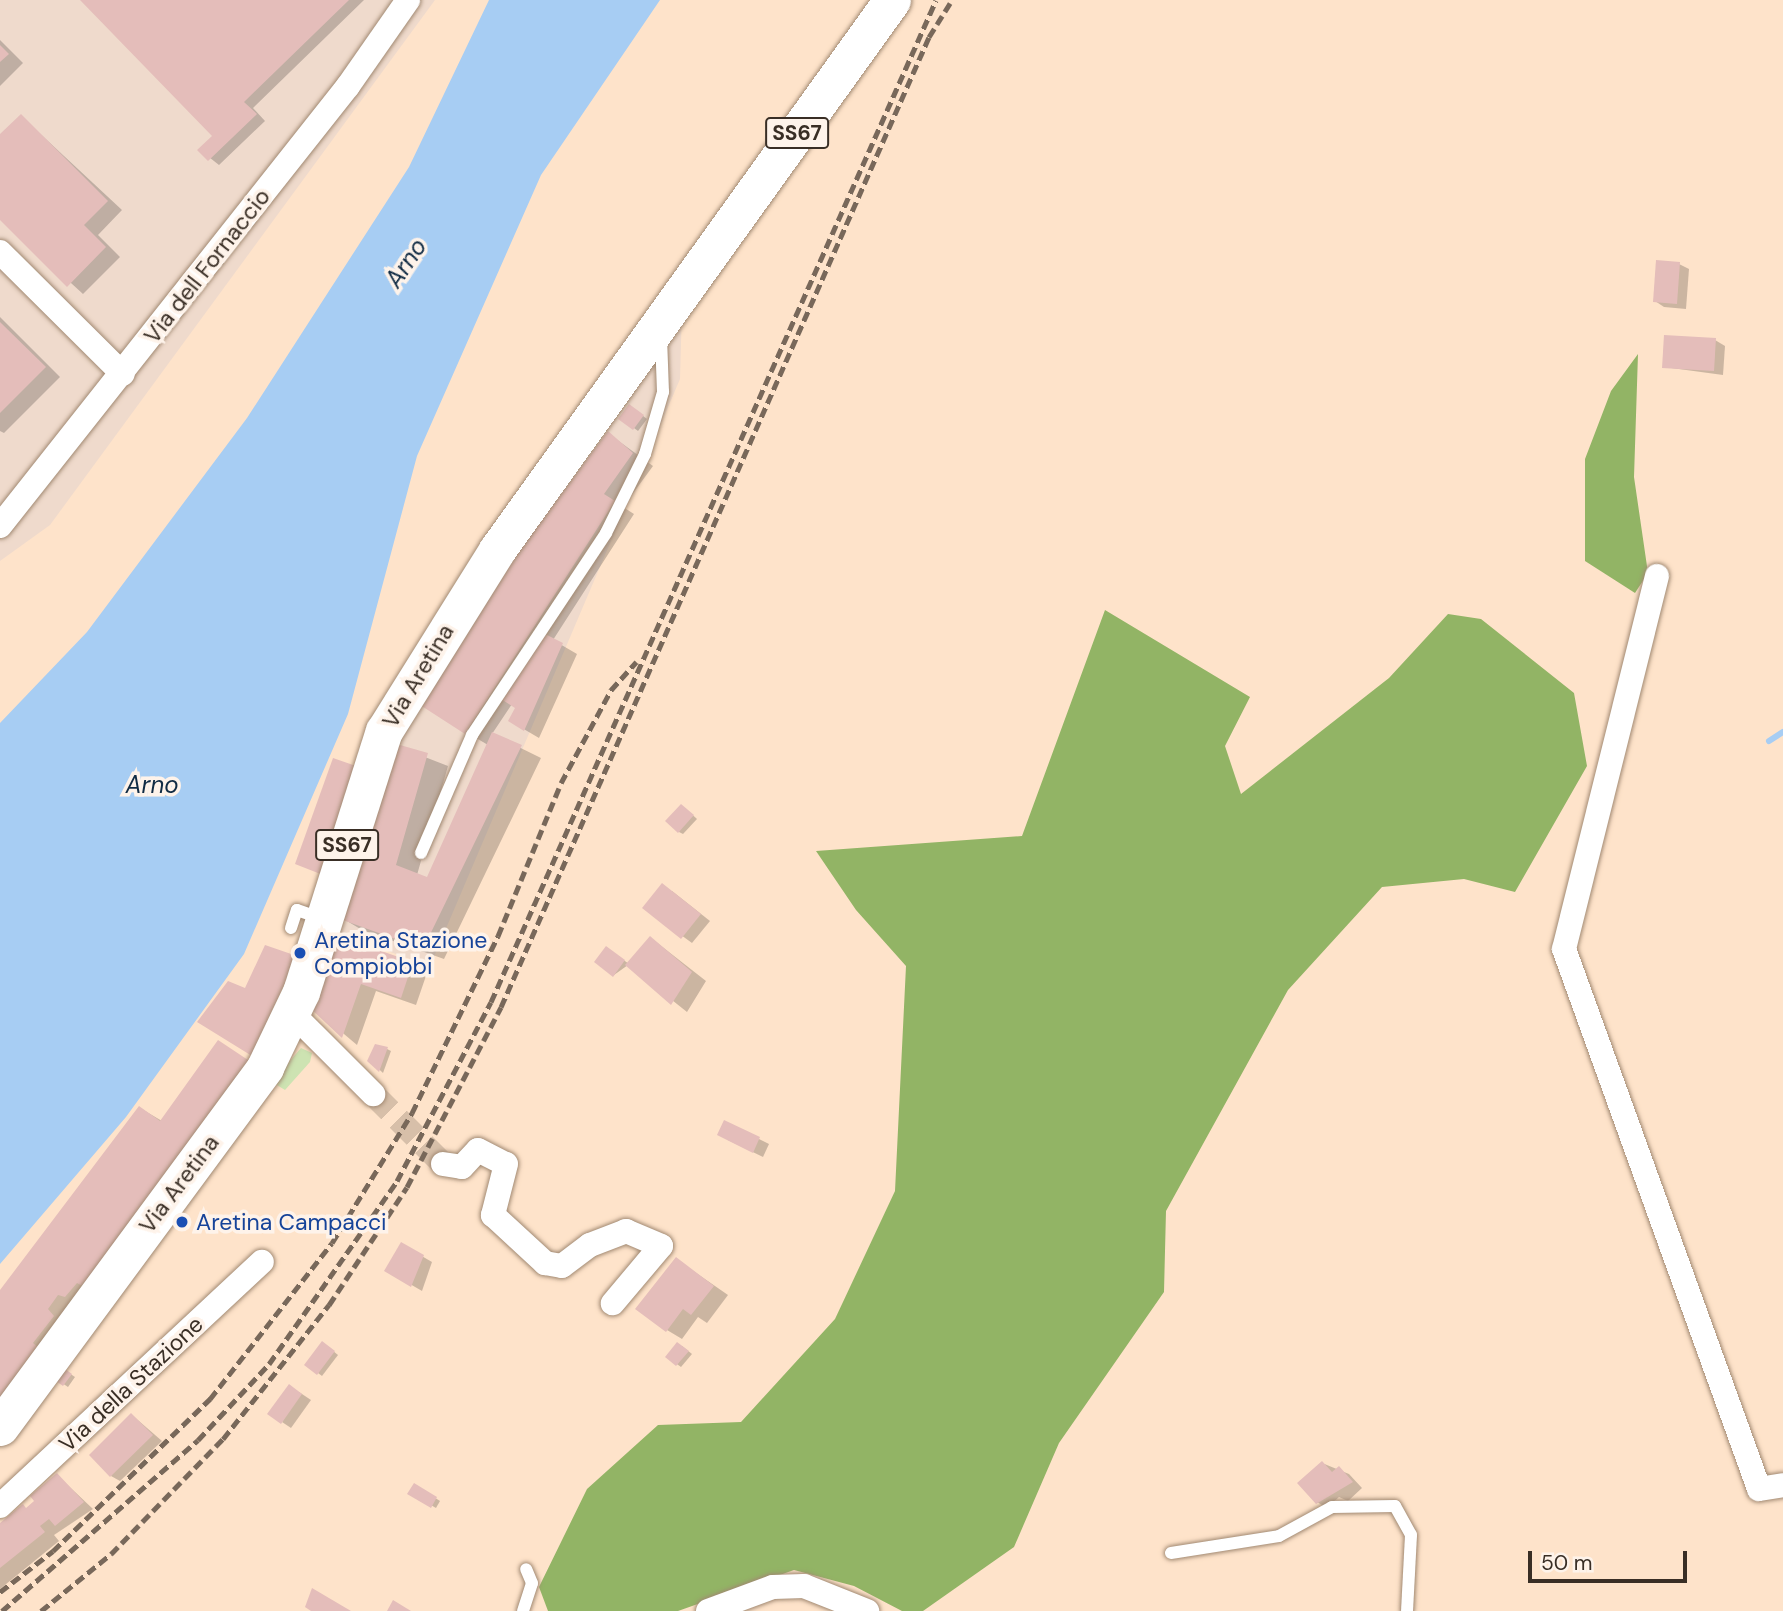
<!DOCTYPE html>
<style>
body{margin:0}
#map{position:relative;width:1783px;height:1611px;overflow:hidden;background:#fee3ca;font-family:"DM Sans",sans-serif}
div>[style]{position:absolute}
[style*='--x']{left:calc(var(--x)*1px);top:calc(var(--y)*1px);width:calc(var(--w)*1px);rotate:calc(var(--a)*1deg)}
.industrial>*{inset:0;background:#efdacc}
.green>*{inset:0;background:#cde3b2}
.forest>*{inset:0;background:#92b465}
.water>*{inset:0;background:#a7cdf3}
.shadow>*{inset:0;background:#0003}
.stream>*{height:6px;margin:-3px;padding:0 3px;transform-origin:3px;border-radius:3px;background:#a7cdf3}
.building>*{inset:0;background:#e4bdba}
.minor-tunnel>*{height:24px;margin-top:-12px;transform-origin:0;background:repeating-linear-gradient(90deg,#d7bfa9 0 24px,transparent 0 36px)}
.roads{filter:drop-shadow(0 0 2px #a18972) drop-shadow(0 0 2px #a18972)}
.service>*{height:12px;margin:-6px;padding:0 6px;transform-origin:6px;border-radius:6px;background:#fff}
.minor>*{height:24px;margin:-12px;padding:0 12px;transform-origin:12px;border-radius:12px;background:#fff}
.primary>*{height:37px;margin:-18.5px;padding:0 18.5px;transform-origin:18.5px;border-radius:18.5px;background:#fff}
.rail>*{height:5px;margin-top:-2.5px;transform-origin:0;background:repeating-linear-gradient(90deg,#78685a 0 10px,transparent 0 15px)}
.dots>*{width:19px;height:19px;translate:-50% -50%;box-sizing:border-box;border:4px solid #fef3ea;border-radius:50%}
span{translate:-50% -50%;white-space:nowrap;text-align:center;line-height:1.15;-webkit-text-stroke:7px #fef3ea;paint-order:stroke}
.shield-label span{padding:2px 5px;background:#fef3ea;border:2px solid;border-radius:5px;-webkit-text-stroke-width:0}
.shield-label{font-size:21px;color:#392e25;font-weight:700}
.street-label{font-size:23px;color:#392e25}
.transit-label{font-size:23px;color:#164399}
.left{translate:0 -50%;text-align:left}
.water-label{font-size:24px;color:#102b44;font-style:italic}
.scale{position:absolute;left:1528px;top:1551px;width:159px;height:32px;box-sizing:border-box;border:4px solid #392e25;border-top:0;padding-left:9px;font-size:21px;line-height:24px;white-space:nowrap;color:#392e25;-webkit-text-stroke:5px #fef3ea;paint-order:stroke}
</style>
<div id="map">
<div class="industrial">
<i style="clip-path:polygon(0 0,435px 0,50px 525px,0 561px)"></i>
<i style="clip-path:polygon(683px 270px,680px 379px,430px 966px,311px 924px,376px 716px)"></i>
</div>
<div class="green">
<i style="clip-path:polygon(301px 1048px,312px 1053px,310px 1062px,285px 1090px,272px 1082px)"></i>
</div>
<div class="forest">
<i style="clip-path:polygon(1638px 354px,1634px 477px,1648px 573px,1635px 593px,1585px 561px,1585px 459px,1611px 391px)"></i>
<i style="clip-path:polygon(1105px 610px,1250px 697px,1225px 746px,1241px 794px,1389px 678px,1448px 614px,1481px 619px,1574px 693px,1587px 766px,1515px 892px,1464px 879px,1382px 887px,1288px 990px,1166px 1211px,1164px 1292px,1059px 1443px,1014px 1547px,923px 1611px,902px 1611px,854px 1586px,794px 1570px,678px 1611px,548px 1611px,539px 1587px,587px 1489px,658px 1425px,741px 1422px,835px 1319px,895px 1191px,906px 966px,856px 910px,816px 851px,1022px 836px)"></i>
</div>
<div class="water">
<i style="clip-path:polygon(489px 0,660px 0,541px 175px,417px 456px,348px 714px,244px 954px,126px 1117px,0 1264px,0 723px,87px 632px,247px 418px,409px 167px)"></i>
</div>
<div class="shadow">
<i style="clip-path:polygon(83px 0,364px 0,253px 108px,265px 121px,219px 165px,200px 150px,214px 136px)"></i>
<i style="clip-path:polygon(0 40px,23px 63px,0 86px)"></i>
<i style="clip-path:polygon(21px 116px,122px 210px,98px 235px,120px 257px,83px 294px,0 218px,0 137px)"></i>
<i style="clip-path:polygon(1679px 264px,1689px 269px,1686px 309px,1664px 307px,1655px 301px)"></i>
<i style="clip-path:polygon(0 317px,60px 377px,4px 433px,0 431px)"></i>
<i style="clip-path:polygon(1715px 340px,1725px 346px,1723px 375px,1664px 367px)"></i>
<i style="clip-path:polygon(634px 409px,647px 419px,638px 431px,634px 428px)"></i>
<i style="clip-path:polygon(609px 434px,653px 466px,623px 507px,634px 514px,553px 640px,577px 654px,539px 738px,510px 721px,518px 707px,512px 704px,492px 734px,541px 758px,444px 959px,362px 930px,342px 918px,394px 745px,448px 766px,417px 875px,428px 879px,488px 745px,466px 732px)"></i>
<i style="clip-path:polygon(685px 808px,697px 819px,683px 834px,679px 832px)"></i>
<i style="clip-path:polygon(672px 891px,710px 921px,692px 943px,644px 908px)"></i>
<i style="clip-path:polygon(336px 937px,427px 973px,416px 1005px,376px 991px,357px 1045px,312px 1007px)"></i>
<i style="clip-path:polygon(651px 938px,706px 981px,687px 1012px,628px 965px,614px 975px,610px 950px,629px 964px)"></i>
<i style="clip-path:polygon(387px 1049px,391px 1051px,383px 1073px,369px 1060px)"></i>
<i style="clip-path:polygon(140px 1108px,162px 1121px,63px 1369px,75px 1377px,68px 1387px,50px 1375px,0 1292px)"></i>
<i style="clip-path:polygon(725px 1122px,769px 1144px,763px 1157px,728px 1140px)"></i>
<i style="clip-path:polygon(401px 1244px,432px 1262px,422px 1291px,386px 1270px)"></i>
<i style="clip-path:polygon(676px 1259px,728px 1295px,707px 1323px,698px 1317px,682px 1339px,667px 1330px)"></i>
<i style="clip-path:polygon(327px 1346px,338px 1355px,322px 1376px,318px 1373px)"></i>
<i style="clip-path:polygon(682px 1346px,692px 1354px,681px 1367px,667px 1357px)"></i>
<i style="clip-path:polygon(299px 1392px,311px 1400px,291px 1428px,282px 1422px)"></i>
<i style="clip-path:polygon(132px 1415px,162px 1441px,120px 1481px,111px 1476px)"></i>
<i style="clip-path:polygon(1322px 1463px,1349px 1474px,1362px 1488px,1348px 1501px,1339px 1497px,1327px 1508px,1317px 1502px)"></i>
<i style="clip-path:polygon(57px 1475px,93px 1509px,54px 1535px,59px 1541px,0 1589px,0 1528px,28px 1509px)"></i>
<i style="clip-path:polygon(415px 1485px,440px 1501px,436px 1508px,410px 1493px)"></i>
</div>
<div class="stream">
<i style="--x:1769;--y:741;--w:17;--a:-33"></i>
</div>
<div class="building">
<i style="clip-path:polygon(80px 0,349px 0,244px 102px,257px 114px,208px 161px,197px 150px,212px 136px)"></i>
<i style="clip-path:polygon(0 45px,9px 54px,0 62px)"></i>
<i style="clip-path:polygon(21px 114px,108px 201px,84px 225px,106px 247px,67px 287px,0 220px,0 134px)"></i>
<i style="clip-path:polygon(1656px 260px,1680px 262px,1677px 304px,1653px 302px)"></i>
<i style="clip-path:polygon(0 322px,46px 367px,0 413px)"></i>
<i style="clip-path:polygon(1664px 335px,1716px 338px,1714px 371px,1662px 368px)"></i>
<i style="clip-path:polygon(629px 404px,644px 415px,633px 430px,618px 419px)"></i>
<i style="clip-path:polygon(608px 431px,633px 453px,604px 494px,615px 501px,465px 734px,417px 703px,491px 589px)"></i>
<i style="clip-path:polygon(545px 634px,563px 643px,524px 731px,508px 721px,515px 708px,501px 699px)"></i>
<i style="clip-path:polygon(492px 732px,522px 745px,423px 949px,340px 919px,393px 743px,428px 753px,396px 865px,427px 877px)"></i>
<i style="clip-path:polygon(333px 758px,356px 766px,323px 875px,295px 864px)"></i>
<i style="clip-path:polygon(681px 804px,694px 815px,678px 833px,665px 821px)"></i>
<i style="clip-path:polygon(662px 883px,701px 914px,681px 939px,642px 908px)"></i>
<i style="clip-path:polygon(335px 935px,413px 962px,401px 998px,361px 984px,342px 1038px,310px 1008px)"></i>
<i style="clip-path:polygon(650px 936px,692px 972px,671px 1005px,625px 965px)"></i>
<i style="clip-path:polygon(265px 945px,297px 956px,252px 1056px,197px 1022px,228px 981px,245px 988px)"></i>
<i style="clip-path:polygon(606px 946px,625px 960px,613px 977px,594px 962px)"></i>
<i style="clip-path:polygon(218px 1040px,251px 1062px,86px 1288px,77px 1283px,65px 1297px,58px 1295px,48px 1309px,54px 1316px,33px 1343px,40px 1349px,0 1404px,0 1290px,139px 1106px,160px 1121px)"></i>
<i style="clip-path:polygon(375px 1044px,388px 1047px,379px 1072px,367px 1061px)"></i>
<i style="clip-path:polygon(724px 1120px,760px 1137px,753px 1153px,717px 1135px)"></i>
<i style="clip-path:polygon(401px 1242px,424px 1255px,411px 1287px,384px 1271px)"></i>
<i style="clip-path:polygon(676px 1257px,714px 1286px,691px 1315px,683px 1309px,666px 1332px,635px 1309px)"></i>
<i style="clip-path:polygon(322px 1341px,335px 1351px,317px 1375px,304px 1365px)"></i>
<i style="clip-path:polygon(677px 1342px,689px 1351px,676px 1366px,665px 1357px)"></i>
<i style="clip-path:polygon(58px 1364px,72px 1374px,63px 1386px,49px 1376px)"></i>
<i style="clip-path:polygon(289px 1384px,302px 1394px,281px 1424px,267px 1414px)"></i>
<i style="clip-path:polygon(131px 1413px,153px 1435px,110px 1477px,89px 1455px)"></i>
<i style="clip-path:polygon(1322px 1461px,1332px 1472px,1339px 1466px,1353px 1482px,1316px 1504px,1297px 1483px)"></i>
<i style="clip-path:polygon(57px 1473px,84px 1502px,55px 1526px,49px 1519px,40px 1526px,45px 1532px,0 1568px,0 1523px,23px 1504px,26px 1508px,34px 1501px,30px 1496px)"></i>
<i style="clip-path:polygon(414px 1483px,437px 1497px,431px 1508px,407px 1494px)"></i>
<i style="clip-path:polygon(312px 1588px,351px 1611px,311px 1611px,305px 1607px)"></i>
<i style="clip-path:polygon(393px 1600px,411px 1611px,387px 1611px)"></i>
</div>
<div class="minor-tunnel">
<i style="--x:373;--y:1094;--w:99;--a:45"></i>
</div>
<div class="roads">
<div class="service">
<i style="--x:421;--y:853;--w:129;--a:-66.6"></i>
<i style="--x:472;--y:735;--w:242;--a:-56.4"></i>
<i style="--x:606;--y:533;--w:88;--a:-63.7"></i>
<i style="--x:645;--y:454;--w:65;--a:-73.8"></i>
<i style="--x:663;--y:392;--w:55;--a:-92.1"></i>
<i style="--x:291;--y:928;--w:19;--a:-72"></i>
<i style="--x:297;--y:910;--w:24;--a:19"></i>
<i style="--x:1171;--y:1553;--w:109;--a:-8.9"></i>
<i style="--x:1279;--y:1536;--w:60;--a:-28.7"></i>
<i style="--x:1332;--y:1507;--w:63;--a:-0.9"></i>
<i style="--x:1395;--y:1506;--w:33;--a:61"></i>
<i style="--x:1411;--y:1535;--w:76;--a:93"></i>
<i style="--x:523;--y:1611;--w:29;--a:-72"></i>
<i style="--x:532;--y:1583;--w:15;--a:-113"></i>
</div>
<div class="minor">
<i style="--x:0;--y:252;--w:173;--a:44.8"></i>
<i style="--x:0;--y:526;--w:561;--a:-51.66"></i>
<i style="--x:348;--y:86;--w:105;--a:-55.1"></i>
<i style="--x:1657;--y:576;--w:384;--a:104"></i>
<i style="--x:1564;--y:949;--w:574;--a:70.14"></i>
<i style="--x:1759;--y:1489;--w:24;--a:-9"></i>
<i style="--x:292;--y:1013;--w:115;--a:45"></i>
<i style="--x:443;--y:1164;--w:19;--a:9"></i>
<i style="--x:462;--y:1167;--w:23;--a:-47"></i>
<i style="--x:478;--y:1150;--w:31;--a:27"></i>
<i style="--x:506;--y:1164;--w:53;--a:104.3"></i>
<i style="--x:493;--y:1215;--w:71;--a:42.7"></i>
<i style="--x:545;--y:1263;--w:17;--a:10"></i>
<i style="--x:562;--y:1266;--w:35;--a:-37"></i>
<i style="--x:590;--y:1245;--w:39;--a:-21"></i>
<i style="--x:626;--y:1231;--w:38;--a:23"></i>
<i style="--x:661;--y:1246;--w:75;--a:130.1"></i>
<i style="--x:0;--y:1506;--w:358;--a:-43"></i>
<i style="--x:708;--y:1611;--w:69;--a:-20.3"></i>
<i style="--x:773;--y:1587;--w:31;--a:-2"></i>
<i style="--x:804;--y:1586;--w:68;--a:21.6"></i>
</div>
<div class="primary">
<i style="--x:0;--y:1427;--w:447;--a:-53.6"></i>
<i style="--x:265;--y:1067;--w:83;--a:-64.4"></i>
<i style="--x:301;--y:992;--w:274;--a:-72.4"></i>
<i style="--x:384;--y:731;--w:213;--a:-58"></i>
<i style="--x:497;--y:550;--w:677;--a:-54.31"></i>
</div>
</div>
<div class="rail">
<i style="--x:0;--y:1592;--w:67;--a:-37.7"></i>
<i style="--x:53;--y:1551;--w:219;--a:-44.1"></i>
<i style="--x:210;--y:1399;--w:198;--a:-52"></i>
<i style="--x:332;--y:1243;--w:153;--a:-58.4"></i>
<i style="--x:412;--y:1113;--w:197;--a:-64.1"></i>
<i style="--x:498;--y:936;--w:165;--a:-67.6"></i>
<i style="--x:561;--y:783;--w:106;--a:-61.7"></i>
<i style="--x:611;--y:690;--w:38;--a:-48"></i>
<i style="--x:2;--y:1611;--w:260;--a:-41.1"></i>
<i style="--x:198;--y:1440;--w:104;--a:-46.9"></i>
<i style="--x:269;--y:1364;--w:223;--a:-55"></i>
<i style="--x:397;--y:1181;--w:202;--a:-62.3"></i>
<i style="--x:491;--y:1002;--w:1096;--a:-66.05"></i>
<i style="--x:41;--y:1611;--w:90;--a:-39.2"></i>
<i style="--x:111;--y:1554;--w:161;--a:-45.8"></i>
<i style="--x:223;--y:1439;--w:171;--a:-51.7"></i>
<i style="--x:329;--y:1305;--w:141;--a:-56.5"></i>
<i style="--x:407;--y:1187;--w:203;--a:-62.4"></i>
<i style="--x:501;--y:1007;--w:1060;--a:-66.19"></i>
<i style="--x:929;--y:37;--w:44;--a:-58.1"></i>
</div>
<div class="dots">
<i style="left:300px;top:953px;background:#1a4fb4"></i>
<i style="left:182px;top:1222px;background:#1a4fb4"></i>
</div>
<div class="shield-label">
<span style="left:797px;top:133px">SS67</span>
<span style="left:347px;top:845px">SS67</span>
</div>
<div class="street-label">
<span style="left:207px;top:266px;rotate:-52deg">Via dell Fornaccio</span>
<span style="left:418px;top:676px;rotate:-59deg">Via Aretina</span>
<span style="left:179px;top:1184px;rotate:-53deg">Via Aretina</span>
<span style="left:131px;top:1384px;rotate:-43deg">Via della Stazione</span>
</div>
<div class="transit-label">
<span class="left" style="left:314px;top:953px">Aretina Stazione<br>Compiobbi</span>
<span class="left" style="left:196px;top:1222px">Aretina Campacci</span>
</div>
<div class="water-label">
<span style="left:406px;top:263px;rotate:-56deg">Arno</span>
<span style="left:152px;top:785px">Arno</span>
</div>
<div class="scale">50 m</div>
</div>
